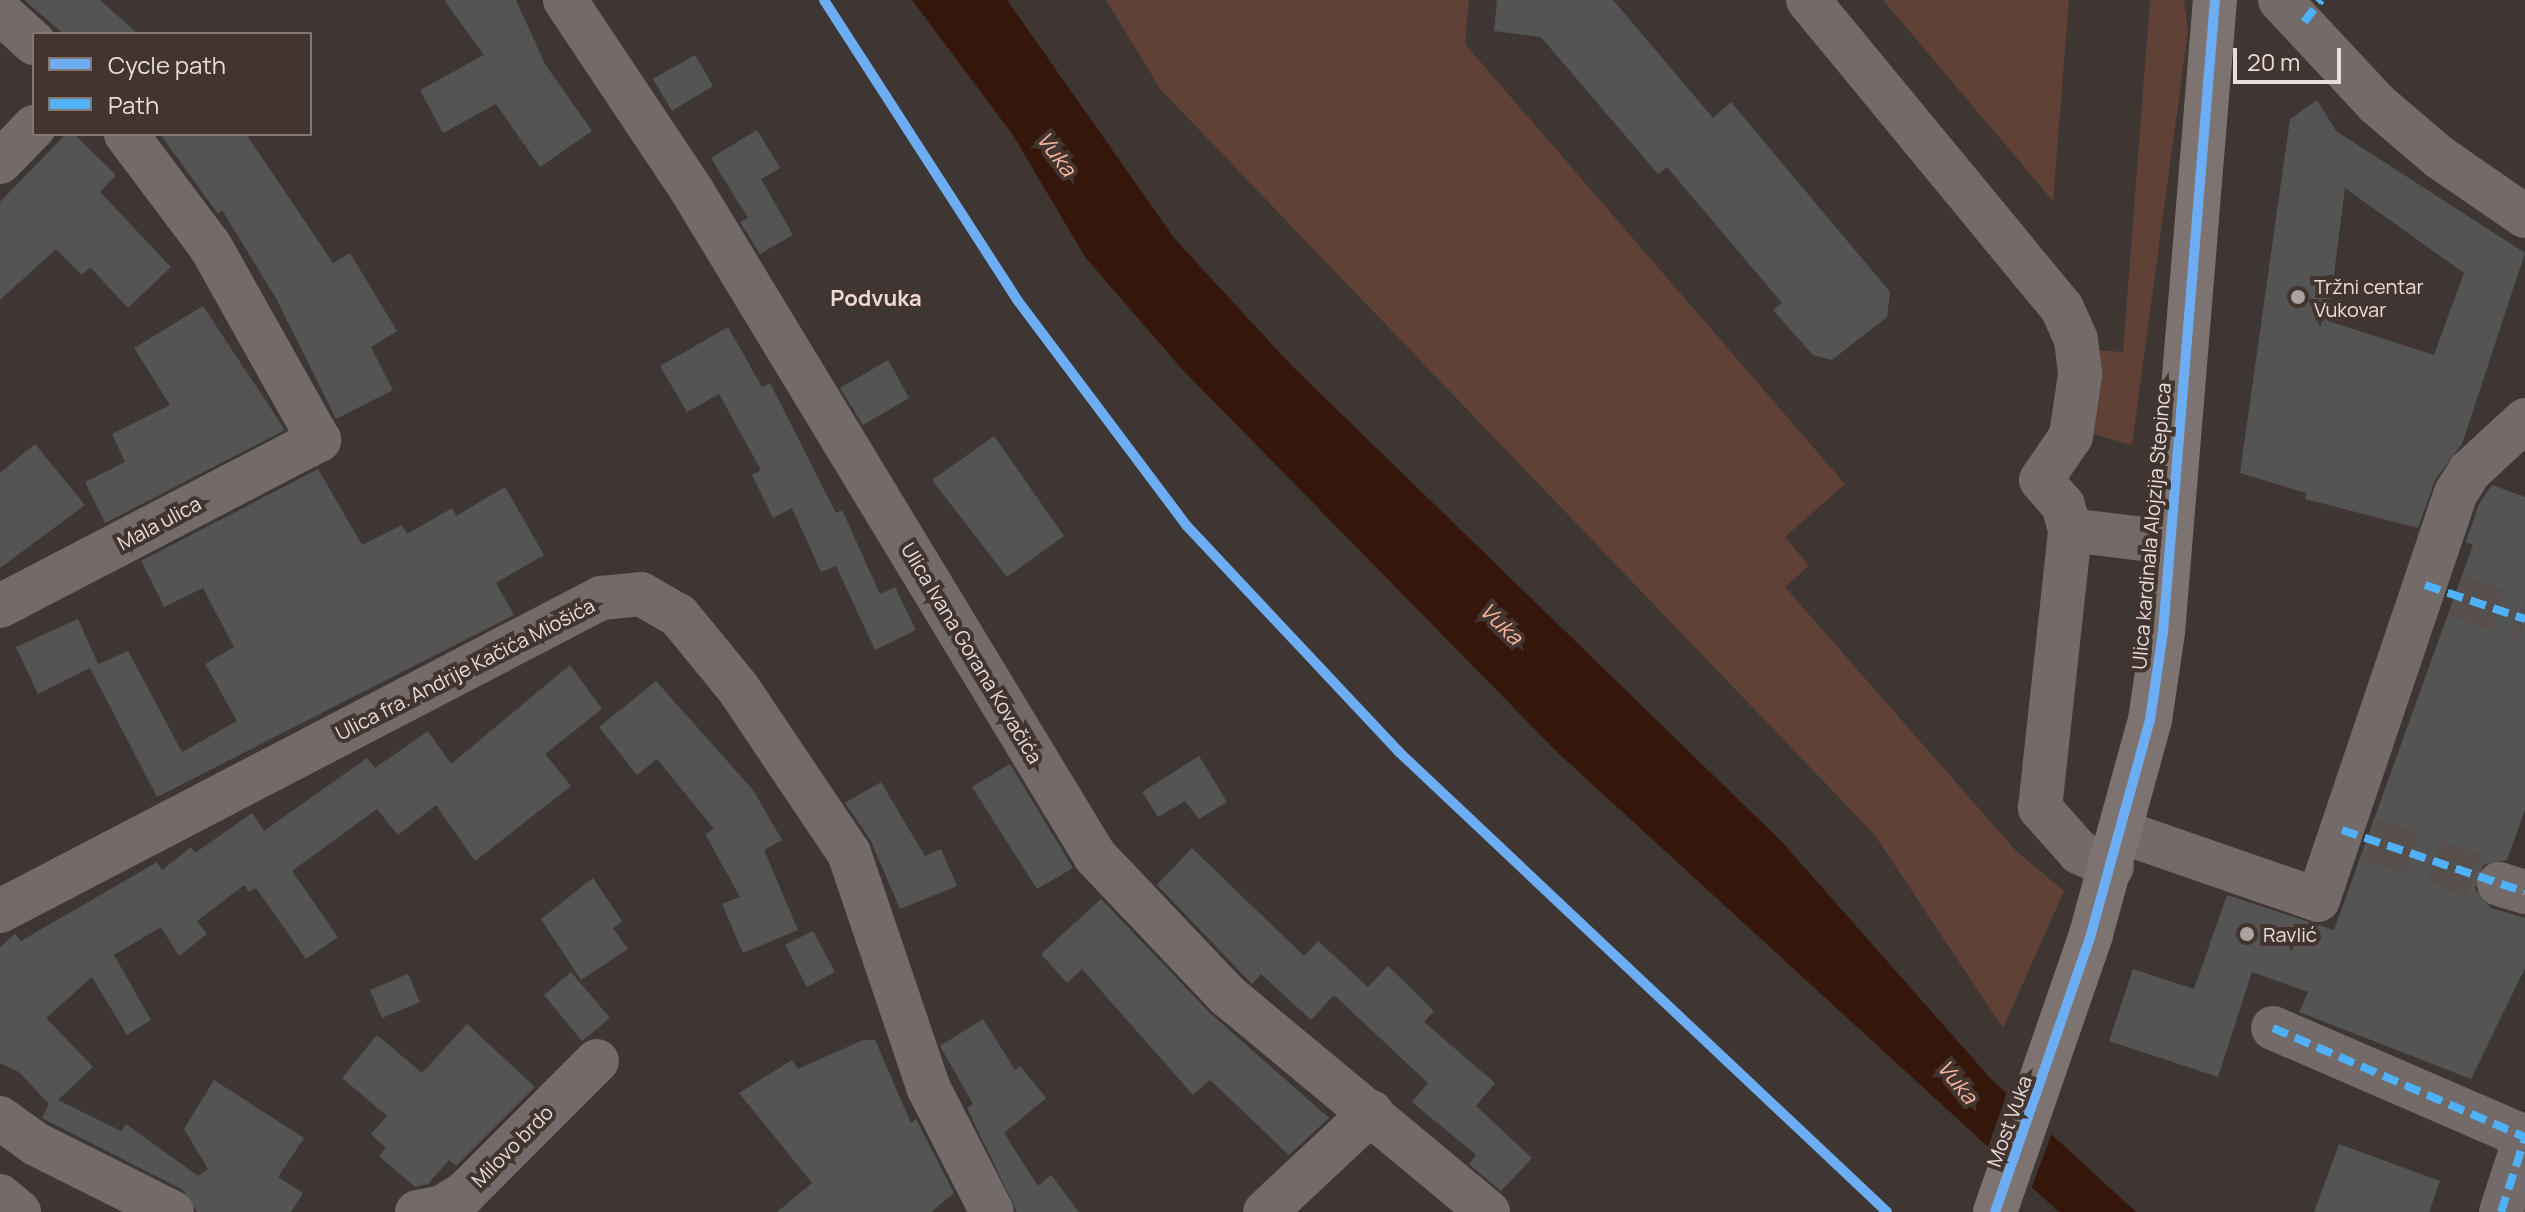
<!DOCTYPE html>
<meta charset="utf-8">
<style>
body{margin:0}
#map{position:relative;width:2525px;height:1212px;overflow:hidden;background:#3e3633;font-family:Manrope,sans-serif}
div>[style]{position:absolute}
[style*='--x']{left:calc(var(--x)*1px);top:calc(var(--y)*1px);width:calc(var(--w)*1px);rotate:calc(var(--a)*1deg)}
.green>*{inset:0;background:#5f4136}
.water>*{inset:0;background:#34160b}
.pier>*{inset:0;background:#3e3633}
.building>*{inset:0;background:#545454}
.minor-tunnel>*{height:44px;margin-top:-22px;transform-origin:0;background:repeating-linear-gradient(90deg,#574f4c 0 44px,transparent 0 66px)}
.minor>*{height:44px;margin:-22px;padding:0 22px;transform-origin:22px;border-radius:22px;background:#726b69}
.major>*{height:44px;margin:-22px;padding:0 22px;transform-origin:22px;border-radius:22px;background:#7d7471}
.quiet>*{height:8px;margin-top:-4px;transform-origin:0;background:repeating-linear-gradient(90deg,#4fb1f8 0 16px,transparent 0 24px)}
.cycleway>*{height:10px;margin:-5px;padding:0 5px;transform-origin:5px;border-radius:5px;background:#6dadf4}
.dots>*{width:22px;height:22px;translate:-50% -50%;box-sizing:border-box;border:4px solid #42342f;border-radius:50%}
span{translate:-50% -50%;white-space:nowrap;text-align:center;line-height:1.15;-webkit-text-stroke:8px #42342f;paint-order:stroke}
.poi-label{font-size:20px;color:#e7ddda}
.left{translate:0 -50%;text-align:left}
.street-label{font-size:20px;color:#e7ddda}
.water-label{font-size:22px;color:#f8b59c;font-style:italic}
.neighbourhood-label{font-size:22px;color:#eedbd5;font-weight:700}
.legend{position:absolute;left:32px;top:32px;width:280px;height:104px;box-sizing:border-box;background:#42342f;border:2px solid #847873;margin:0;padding:10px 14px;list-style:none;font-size:24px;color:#e7ddda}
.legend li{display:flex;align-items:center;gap:16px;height:40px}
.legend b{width:40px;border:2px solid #847873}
.scale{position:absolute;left:2233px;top:48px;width:108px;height:36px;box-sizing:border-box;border:4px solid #e7ddda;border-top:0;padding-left:10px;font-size:24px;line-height:28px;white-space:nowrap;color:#e7ddda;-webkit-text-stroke:6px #42342f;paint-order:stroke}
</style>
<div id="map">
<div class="green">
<i style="clip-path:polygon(1106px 0,1469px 0,1465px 44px,1845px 484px,1785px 537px,1809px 566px,1785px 587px,2016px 851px,2064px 891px,2003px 1028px,1874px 834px,1161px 90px)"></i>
<i style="clip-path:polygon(1883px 0,2069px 0,2053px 201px)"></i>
<i style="clip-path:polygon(2150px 0,2184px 0,2188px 31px,2132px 445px,2082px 431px,2092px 350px,2123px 352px)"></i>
</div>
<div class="water">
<i style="clip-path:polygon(912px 0,1007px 0,1174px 238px,1291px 365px,1782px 842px,1991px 1079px,2136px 1212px,2059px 1212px,1557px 752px,1181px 368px,1085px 257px,1013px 135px)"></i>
</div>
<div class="pier">
<i style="clip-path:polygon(2008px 1090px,2052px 1133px,2030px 1192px,1986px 1153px)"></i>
</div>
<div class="building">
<i style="clip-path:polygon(24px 0,100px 0,138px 34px,64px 34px)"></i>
<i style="clip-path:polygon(444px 0,516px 0,545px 64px,592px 131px,540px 167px,496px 104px,443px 133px,420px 90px,484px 55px)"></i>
<i style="clip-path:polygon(1497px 0,1613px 0,1713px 118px,1731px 102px,1890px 292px,1887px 317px,1832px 360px,1813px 355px,1773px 310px,1782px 303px,1667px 167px,1658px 174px,1541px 37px,1494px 31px)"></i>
<i style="clip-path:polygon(695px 55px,713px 86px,672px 111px,653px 79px)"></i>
<i style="clip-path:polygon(evenodd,2317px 100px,2336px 131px,2525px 253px,2462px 444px,2435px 480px,2418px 528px,2305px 499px,2306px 493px,2240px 473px,2290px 119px,2317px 100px,2345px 188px,2464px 273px,2434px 355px,2328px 321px,2345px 188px)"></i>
<i style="clip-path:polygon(757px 130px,780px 168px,761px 179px,793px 235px,760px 254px,740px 222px,748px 218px,711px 158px)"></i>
<i style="clip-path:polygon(66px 134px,74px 134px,116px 175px,100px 192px,171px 267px,128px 308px,90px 267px,82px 275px,56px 249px,0 300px,0 202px)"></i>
<i style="clip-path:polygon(160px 134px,246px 134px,333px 263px,350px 253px,397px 331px,371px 347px,393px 390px,336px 419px,277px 300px,222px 210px,218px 214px)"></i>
<i style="clip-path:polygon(203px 306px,285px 430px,105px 523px,85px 482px,125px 462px,112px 434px,170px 405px,134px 348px)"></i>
<i style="clip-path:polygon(728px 327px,762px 387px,770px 383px,836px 513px,842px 510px,880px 594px,895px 587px,916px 630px,875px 650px,836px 566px,821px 572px,792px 508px,773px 518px,752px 475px,761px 470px,719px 394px,687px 412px,660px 366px)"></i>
<i style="clip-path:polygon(888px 360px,909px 398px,863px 425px,840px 388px)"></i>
<i style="clip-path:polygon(994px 436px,1064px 536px,1007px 577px,932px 480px)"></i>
<i style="clip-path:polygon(35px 444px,85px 505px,0 568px,0 473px)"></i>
<i style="clip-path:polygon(318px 469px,362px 545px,402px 525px,407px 534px,452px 508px,456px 516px,505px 487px,544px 555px,496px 583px,514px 615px,157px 797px,90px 668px,38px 694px,16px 647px,78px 619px,98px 664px,128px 651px,182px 752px,237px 721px,205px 664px,234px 647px,203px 588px,164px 607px,141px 561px)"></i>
<i style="clip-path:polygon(2492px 485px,2525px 497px,2525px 810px,2507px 860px,2483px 865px,2475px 889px,2491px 908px,2525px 918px,2525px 968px,2471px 1079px,2299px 1012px,2308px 992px,2252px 972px,2218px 1077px,2109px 1041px,2133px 969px,2194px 989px,2227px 895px,2334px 930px,2473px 545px,2466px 542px,2479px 504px)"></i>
<i style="clip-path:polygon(570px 665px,602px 709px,545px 754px,571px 786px,475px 861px,436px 805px,398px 835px,377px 809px,292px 871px,338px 937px,306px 959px,256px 888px,249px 892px,244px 885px,197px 921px,207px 934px,179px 956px,161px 927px,114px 955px,151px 1020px,127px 1035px,92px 977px,46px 1018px,93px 1067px,58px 1100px,121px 1131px,126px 1124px,198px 1176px,208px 1169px,184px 1129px,214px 1080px,304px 1138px,278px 1177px,303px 1193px,291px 1212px,197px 1212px,183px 1190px,42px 1118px,49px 1104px,19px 1072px,0 1063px,0 947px,15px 934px,21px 941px,157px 862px,162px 870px,191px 847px,195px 853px,252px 813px,264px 831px,367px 758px,375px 768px,428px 731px,451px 764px)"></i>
<i style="clip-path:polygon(656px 681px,753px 790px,782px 840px,764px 850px,798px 930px,743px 953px,722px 904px,740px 897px,705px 834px,714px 829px,657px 759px,637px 775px,599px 727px)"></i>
<i style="clip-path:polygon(1199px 756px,1227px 802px,1199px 819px,1185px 801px,1158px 817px,1142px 792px)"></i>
<i style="clip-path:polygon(1010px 764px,1073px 868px,1037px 889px,972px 787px)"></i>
<i style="clip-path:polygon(881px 782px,925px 856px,941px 849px,957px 886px,900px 909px,870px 839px,845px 803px)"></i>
<i style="clip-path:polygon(1192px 848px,1304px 956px,1318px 941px,1368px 987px,1388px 966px,1434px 1011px,1424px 1022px,1495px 1083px,1476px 1106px,1532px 1158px,1501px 1191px,1469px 1164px,1476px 1155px,1412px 1102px,1428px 1083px,1334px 995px,1311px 1020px,1261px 974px,1252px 984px,1157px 885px)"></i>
<i style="clip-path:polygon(593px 878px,622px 921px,613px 928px,628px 949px,581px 980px,541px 919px)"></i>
<i style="clip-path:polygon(1101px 899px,1210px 1013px,1329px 1118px,1289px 1155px,1210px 1080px,1193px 1095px,1082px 969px,1067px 983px,1041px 954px)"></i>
<i style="clip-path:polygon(813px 931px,835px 972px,807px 987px,785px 945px)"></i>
<i style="clip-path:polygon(571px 972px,610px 1018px,582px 1041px,544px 995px)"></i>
<i style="clip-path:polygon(408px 974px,420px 1002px,382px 1018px,370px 990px)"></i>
<i style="clip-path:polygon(983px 1019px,1015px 1070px,1020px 1066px,1046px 1098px,1004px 1133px,1038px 1186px,1051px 1175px,1079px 1212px,1017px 1212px,967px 1108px,973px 1104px,940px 1046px)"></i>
<i style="clip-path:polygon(467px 1024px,535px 1087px,456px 1166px,449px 1160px,428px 1184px,415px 1187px,379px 1156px,386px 1148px,371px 1134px,387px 1116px,342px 1078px,377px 1035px,422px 1073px)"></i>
<i style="clip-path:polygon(863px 1040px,875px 1040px,911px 1123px,916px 1119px,954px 1193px,931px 1212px,777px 1212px,812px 1183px,739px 1093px,792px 1060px,798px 1069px)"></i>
<i style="clip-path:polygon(2339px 1144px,2440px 1181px,2429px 1212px,2314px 1212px)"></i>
</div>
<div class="minor-tunnel">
<i style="--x:2456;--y:595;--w:73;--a:19.2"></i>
<i style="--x:2371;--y:839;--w:136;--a:19.4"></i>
</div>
<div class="minor">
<i style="--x:565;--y:0;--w:227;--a:56.3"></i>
<i style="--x:691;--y:189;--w:780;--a:58.8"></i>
<i style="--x:1095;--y:856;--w:193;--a:46.5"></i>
<i style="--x:1228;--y:996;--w:338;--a:39.7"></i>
<i style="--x:1808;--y:0;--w:399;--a:50.5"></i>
<i style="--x:2062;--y:308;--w:35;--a:66"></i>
<i style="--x:2076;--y:340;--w:35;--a:83"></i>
<i style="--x:2080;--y:375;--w:62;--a:98.4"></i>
<i style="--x:2071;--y:436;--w:53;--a:124.3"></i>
<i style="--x:2041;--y:480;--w:33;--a:49"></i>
<i style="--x:2063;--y:505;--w:26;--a:74"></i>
<i style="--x:2280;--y:0;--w:142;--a:47"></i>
<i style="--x:2377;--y:104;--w:82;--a:40.5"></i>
<i style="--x:2439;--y:157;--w:104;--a:34.5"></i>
<i style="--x:0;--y:12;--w:46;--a:42.4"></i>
<i style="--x:0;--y:162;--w:49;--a:-45.8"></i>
<i style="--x:0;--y:606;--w:360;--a:-27.5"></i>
<i style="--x:319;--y:440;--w:223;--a:-119.3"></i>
<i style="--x:210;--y:246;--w:140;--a:-126.9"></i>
<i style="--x:2122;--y:832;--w:207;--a:19.1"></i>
<i style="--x:2318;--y:900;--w:430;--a:-71.3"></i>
<i style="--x:2456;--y:493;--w:26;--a:-58"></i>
<i style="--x:2470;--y:471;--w:75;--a:-42.8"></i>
<i style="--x:2112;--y:867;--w:36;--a:-156"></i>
<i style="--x:2079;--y:852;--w:59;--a:-131.6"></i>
<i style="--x:2040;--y:808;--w:280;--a:-83.8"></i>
<i style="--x:2070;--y:530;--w:99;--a:7"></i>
<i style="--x:2499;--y:884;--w:27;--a:17"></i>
<i style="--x:0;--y:911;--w:678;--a:-27.51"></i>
<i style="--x:601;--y:598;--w:40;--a:-5.7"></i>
<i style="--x:641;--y:594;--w:44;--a:30.1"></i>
<i style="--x:679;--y:616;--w:93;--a:50.7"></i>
<i style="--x:738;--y:688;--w:199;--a:56.1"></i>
<i style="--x:849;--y:853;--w:247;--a:71.3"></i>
<i style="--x:928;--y:1087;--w:140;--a:62.9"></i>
<i style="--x:2273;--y:1028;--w:275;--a:23.4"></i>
<i style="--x:0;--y:1118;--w:44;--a:35.8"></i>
<i style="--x:36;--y:1144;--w:152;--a:26.6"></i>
<i style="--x:0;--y:1196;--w:25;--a:40"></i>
<i style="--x:417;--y:1212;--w:25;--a:-11"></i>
<i style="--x:442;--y:1207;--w:26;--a:-31"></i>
<i style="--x:464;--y:1194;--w:188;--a:-45"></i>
<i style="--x:1265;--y:1212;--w:146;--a:-43.1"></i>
<i style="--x:2501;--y:1212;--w:78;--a:-72"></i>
</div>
<div class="major">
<i style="--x:1995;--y:1212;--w:294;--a:-70.9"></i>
<i style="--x:2091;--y:934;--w:222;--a:-74.6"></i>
<i style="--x:2150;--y:720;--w:89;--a:-81.6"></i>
<i style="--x:2163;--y:632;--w:634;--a:-85.3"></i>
</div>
<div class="quiet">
<i style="--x:2304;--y:22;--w:28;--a:-52"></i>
<i style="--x:2425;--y:585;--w:106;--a:18.8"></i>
<i style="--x:2342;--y:830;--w:193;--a:18.7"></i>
<i style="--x:2273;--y:1028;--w:275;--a:23.4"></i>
<i style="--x:2501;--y:1212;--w:78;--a:-72"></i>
</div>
<div class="cycleway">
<i style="--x:824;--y:0;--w:358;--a:57.2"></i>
<i style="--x:1018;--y:301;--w:280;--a:53.1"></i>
<i style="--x:1186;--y:525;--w:310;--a:46.8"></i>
<i style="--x:1398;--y:751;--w:672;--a:43.31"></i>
<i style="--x:1995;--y:1212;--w:294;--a:-70.9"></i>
<i style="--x:2091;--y:934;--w:222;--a:-74.6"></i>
<i style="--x:2150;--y:720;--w:89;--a:-81.6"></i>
<i style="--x:2163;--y:632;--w:634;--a:-85.3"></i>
</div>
<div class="dots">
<i style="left:2298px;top:297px;background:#aca3a0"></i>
<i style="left:2247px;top:934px;background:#aca3a0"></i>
</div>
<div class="poi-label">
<span class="left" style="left:2314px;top:298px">Tržni centar<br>Vukovar</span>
<span class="left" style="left:2263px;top:934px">Ravlić</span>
</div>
<div class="street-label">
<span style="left:159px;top:523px;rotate:-28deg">Mala ulica</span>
<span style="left:2151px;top:526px;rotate:-85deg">Ulica kardinala Alojzija Stepinca</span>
<span style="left:972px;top:653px;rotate:59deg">Ulica Ivana Gorana Kovačića</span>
<span style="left:465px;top:669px;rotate:-27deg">Ulica fra. Andrije Kačića Miošića</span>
<span style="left:2009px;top:1121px;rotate:-70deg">Most Vuka</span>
<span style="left:512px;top:1146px;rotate:-45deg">Milovo brdo</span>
</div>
<div class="water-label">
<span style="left:1056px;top:154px;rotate:53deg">Vuka</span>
<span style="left:1501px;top:624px;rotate:44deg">Vuka</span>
<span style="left:1957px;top:1082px;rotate:51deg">Vuka</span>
</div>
<div class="neighbourhood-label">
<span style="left:876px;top:299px">Podvuka</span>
</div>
<ul class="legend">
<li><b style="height:10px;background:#6dadf4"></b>Cycle path</li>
<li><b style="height:10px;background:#4fb1f8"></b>Path</li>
</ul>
<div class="scale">20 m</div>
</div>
